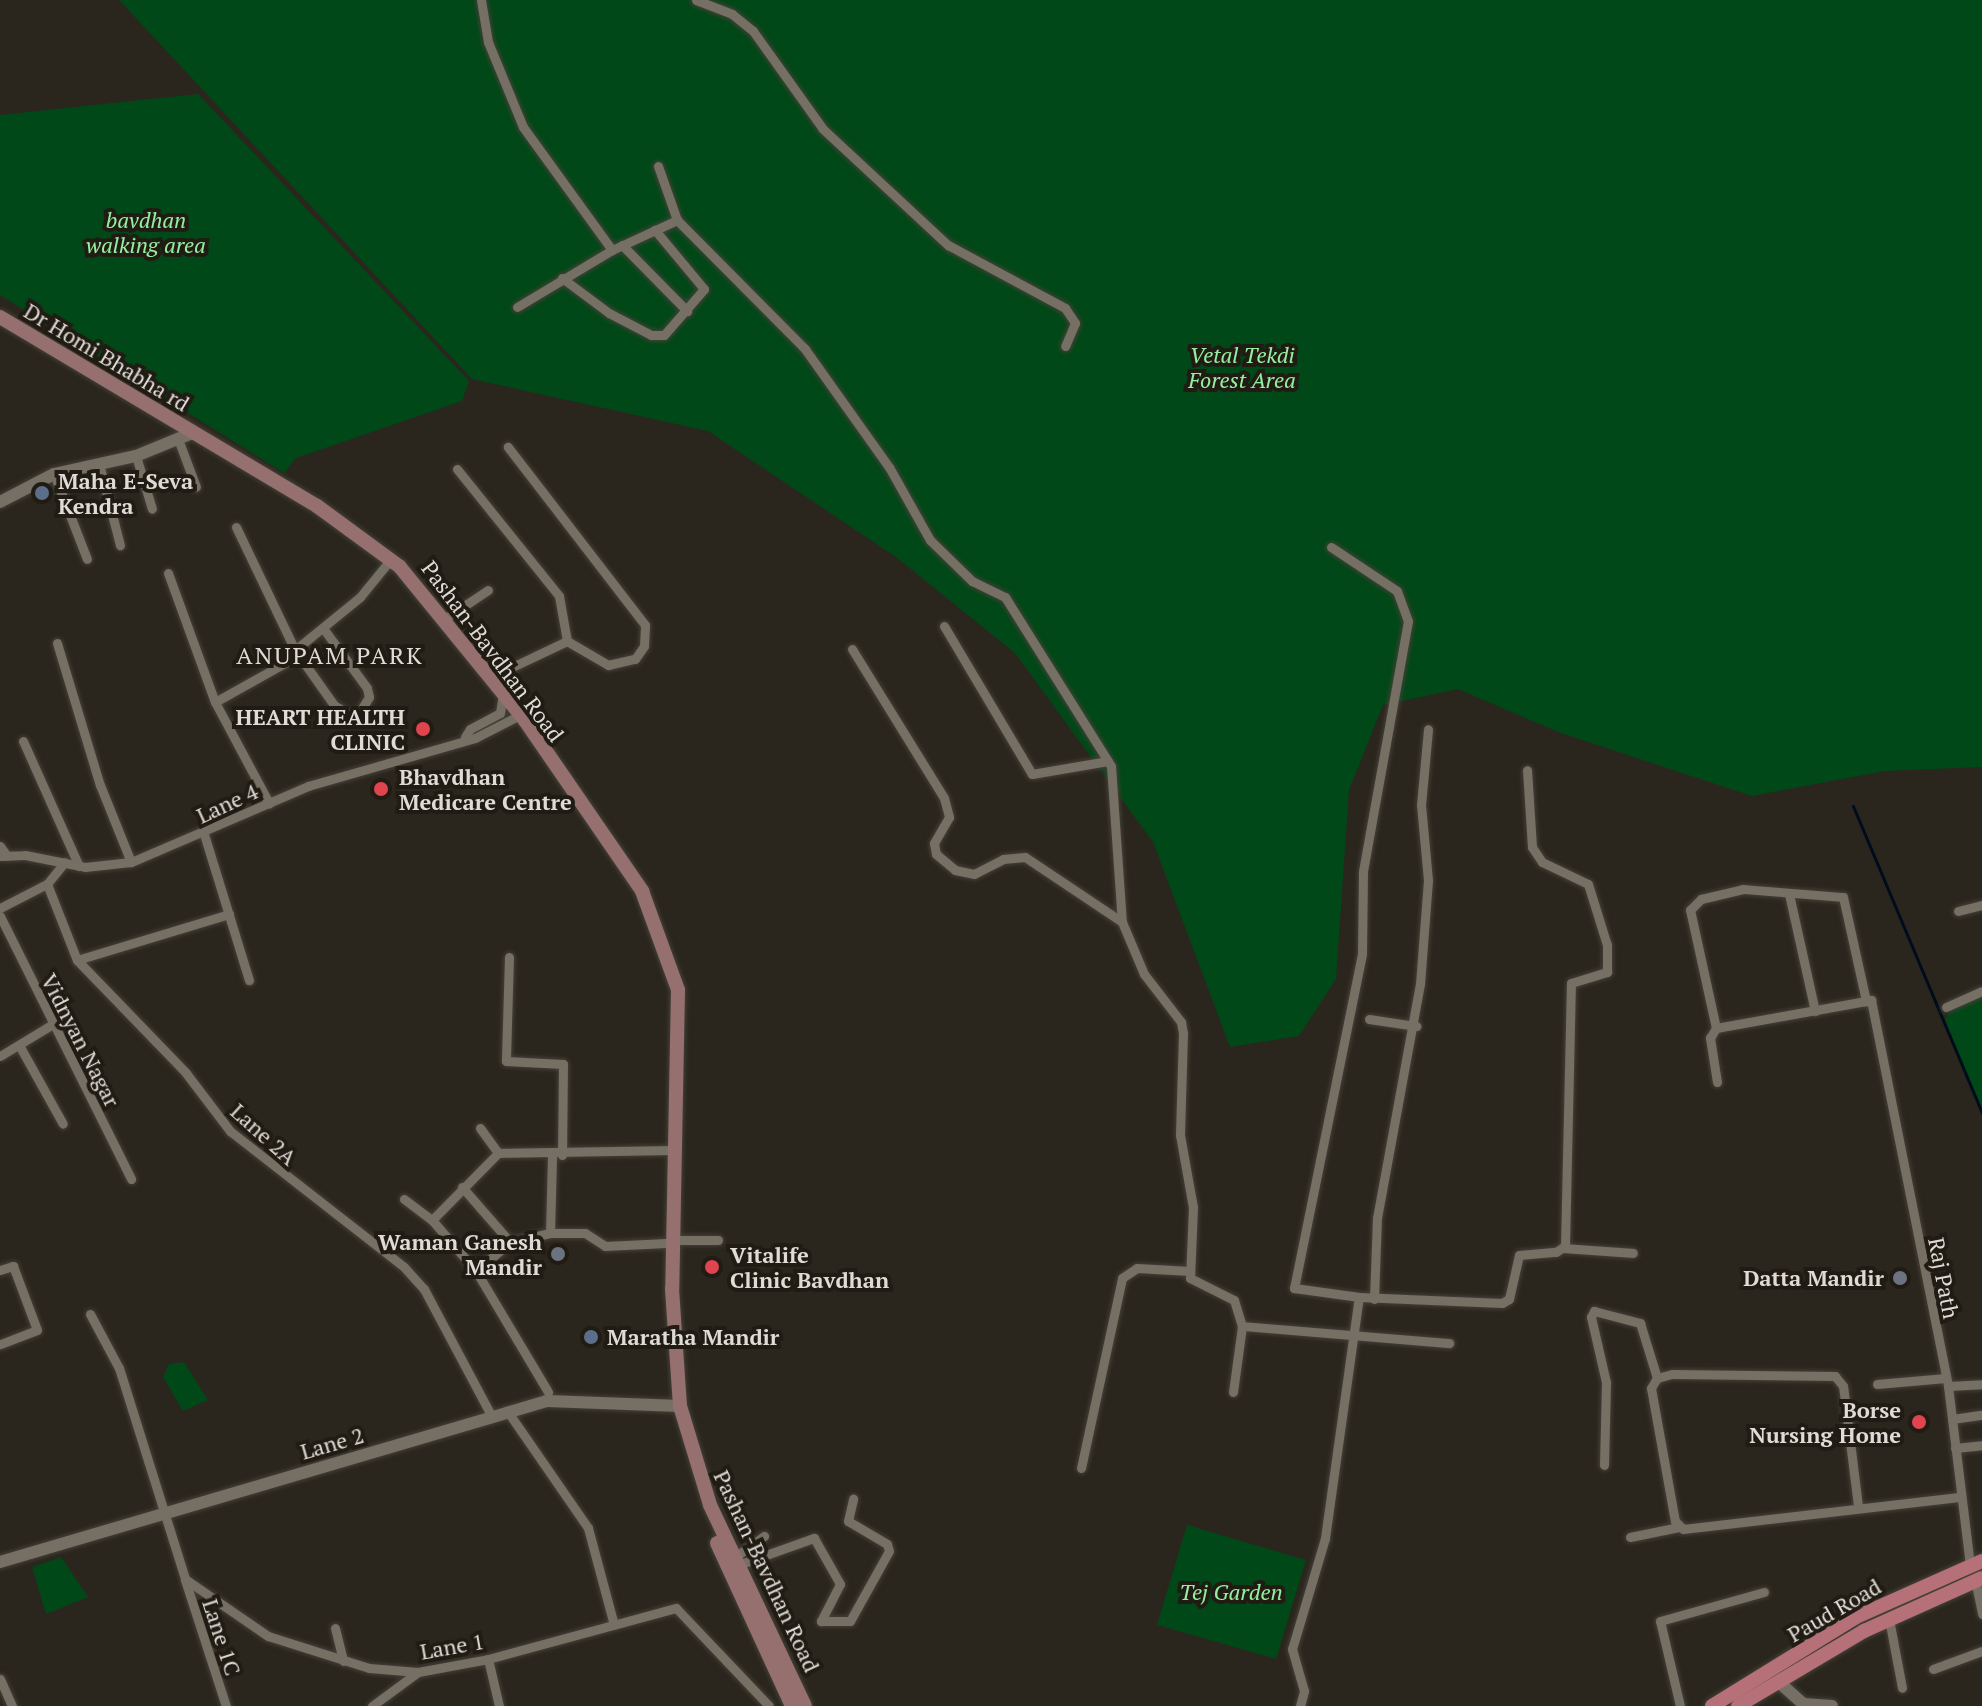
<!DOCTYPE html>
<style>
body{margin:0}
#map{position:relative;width:1982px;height:1706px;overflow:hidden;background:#2b261d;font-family:"PT Serif",serif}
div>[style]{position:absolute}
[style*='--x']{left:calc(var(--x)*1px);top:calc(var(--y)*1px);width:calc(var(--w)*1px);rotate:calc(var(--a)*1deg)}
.green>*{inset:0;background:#004817}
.stream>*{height:3px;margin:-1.5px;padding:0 1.5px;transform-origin:1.5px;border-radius:1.5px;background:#000c1c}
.roads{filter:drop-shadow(0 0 2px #444039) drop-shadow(0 0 2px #444039)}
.minor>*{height:9px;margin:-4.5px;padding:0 4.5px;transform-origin:4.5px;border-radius:4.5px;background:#756f64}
.tertiary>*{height:12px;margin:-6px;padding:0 6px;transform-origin:6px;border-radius:6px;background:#756f64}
.secondary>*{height:14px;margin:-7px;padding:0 7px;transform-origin:7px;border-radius:7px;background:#95706e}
.primary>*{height:14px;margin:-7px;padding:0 7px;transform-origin:7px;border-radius:7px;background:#b57078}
.dots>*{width:22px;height:22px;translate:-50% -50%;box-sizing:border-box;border:4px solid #211c13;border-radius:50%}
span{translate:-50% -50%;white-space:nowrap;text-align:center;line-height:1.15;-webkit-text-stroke:8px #211c13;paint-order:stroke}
.park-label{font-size:22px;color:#95efa1;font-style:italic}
.street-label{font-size:22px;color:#dfdbd6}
.poi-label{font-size:22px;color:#dfdbd6;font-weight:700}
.left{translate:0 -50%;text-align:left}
.right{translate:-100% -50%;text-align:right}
.neighbourhood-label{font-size:24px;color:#dfdbd6;letter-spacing:2px}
</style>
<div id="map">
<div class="green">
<i style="clip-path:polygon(119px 0,1982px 0,1982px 767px,1885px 771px,1752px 796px,1558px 732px,1458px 689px,1383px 705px,1349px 790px,1336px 979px,1299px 1036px,1230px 1047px,1153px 842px,1015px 653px,896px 557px,708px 431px,472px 379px)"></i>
<i style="clip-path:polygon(198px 94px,469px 381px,462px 401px,296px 458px,284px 473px,0 295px,0 115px)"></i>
<i style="clip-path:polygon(1982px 996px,1982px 1110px,1945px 1020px,1950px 1011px)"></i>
<i style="clip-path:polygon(184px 1362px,208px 1400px,183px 1411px,163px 1377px,169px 1364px)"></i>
<i style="clip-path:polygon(1187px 1525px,1306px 1560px,1276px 1659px,1157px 1625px)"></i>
<i style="clip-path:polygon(61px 1557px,88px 1597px,46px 1614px,32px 1567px)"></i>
</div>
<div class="stream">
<i style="--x:1853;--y:806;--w:333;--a:67.2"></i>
</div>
<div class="roads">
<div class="minor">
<i style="--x:481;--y:0;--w:43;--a:80.5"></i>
<i style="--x:488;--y:42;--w:92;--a:67.6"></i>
<i style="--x:523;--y:127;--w:152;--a:54.1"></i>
<i style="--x:612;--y:250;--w:72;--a:-24.8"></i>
<i style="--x:696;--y:0;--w:39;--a:21"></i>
<i style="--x:732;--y:14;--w:27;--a:39"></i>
<i style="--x:753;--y:31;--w:120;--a:54.5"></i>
<i style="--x:823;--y:129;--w:171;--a:42.9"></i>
<i style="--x:948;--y:245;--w:133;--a:28.3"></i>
<i style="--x:1065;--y:308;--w:18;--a:56"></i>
<i style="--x:1075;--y:323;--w:25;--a:113"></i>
<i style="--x:658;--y:166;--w:57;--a:70.6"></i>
<i style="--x:677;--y:220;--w:182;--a:45.2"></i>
<i style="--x:805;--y:349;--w:145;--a:54.6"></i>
<i style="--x:889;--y:467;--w:84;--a:60.7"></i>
<i style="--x:930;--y:540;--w:59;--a:44.3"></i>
<i style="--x:972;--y:581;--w:37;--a:26"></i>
<i style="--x:1005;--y:597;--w:199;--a:57.9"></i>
<i style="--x:1111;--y:766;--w:156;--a:86"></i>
<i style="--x:1122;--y:922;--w:56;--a:67.1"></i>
<i style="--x:1144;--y:974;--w:61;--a:52.4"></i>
<i style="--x:1181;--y:1022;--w:11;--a:80"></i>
<i style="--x:1183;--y:1033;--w:102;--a:91.7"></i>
<i style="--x:1180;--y:1135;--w:73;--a:79.8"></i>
<i style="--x:1193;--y:1207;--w:71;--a:92.4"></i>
<i style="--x:1190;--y:1278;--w:49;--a:26.6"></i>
<i style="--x:1234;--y:1300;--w:27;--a:73"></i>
<i style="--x:622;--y:245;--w:93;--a:45.4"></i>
<i style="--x:562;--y:278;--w:59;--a:36.7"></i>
<i style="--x:609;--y:313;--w:47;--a:27.6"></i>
<i style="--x:651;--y:335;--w:13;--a:0"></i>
<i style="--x:664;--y:335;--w:61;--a:-49"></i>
<i style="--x:704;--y:289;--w:77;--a:-129.7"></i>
<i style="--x:517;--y:307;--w:111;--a:-31"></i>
<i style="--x:178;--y:439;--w:51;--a:69.4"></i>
<i style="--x:136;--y:456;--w:55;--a:73.2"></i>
<i style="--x:99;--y:464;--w:84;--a:75.5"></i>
<i style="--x:457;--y:469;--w:163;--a:51.2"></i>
<i style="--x:559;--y:596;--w:46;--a:79.9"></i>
<i style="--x:567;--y:641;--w:48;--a:30.3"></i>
<i style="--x:608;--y:665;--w:28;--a:-13"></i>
<i style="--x:635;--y:659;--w:16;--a:-55"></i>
<i style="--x:644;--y:646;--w:21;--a:-87"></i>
<i style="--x:645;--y:625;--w:225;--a:-127.6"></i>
<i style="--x:54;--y:474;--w:91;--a:68.8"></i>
<i style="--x:236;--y:527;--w:136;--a:64.4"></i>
<i style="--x:295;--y:650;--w:67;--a:54.7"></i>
<i style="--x:334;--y:705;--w:17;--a:31"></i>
<i style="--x:349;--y:714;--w:10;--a:-6"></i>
<i style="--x:359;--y:713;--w:19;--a:-58"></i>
<i style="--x:369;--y:697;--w:9;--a:-103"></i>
<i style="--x:367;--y:688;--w:74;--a:-126.3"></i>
<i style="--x:1331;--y:547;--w:79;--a:33.7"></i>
<i style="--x:1397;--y:591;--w:32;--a:70"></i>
<i style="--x:1408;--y:621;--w:255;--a:100.2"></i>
<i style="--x:1363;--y:872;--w:82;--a:90.7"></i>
<i style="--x:1362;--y:954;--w:341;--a:101.5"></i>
<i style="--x:1294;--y:1288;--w:66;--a:7.9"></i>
<i style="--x:168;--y:573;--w:137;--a:70"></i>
<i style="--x:215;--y:702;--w:115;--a:61.9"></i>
<i style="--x:443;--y:620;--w:54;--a:-33.7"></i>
<i style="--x:944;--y:626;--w:172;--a:59.3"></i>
<i style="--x:1032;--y:774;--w:77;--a:-9.7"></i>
<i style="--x:57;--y:643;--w:148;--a:73.2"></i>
<i style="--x:100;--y:785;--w:83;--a:68.1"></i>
<i style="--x:852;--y:649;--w:175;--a:58.3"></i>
<i style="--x:944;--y:798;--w:20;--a:75"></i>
<i style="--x:949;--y:817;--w:30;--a:120"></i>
<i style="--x:934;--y:843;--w:11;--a:80"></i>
<i style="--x:936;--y:854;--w:25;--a:40"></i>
<i style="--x:955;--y:870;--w:19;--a:12"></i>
<i style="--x:974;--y:874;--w:33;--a:-27"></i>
<i style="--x:1003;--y:859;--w:22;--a:-5"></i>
<i style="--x:1025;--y:857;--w:117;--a:33.8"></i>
<i style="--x:295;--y:650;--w:84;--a:-39.2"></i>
<i style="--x:360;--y:597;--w:49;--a:-50.8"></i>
<i style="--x:489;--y:678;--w:86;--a:-25.4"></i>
<i style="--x:215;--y:702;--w:96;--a:-29.2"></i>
<i style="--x:465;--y:737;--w:9;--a:-58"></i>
<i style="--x:470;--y:729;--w:34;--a:-28"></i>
<i style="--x:500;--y:713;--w:18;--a:-81"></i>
<i style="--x:23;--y:741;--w:137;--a:65.9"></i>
<i style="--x:204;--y:834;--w:153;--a:72.9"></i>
<i style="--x:0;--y:846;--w:12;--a:55"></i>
<i style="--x:0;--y:856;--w:25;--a:-2"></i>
<i style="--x:25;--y:855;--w:61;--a:11.3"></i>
<i style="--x:85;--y:867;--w:46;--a:-6.2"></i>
<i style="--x:131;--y:862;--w:193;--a:-23.2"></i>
<i style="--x:308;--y:786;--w:174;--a:-16"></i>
<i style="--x:475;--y:738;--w:51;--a:-27.1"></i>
<i style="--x:47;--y:884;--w:82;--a:68.5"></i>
<i style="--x:77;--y:960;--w:157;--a:46"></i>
<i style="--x:186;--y:1073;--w:73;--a:52.8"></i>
<i style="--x:230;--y:1131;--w:221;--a:38"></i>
<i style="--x:404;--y:1267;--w:30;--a:48"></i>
<i style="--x:424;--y:1289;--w:145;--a:62"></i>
<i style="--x:1789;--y:894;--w:120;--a:77.5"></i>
<i style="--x:0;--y:908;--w:53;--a:-27.1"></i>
<i style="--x:47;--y:884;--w:28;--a:-51"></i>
<i style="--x:1958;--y:911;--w:25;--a:-14"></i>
<i style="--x:0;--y:916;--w:294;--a:63.5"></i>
<i style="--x:509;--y:957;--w:104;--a:91.7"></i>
<i style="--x:506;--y:1061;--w:57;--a:3"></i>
<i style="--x:563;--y:1064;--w:91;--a:90.6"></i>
<i style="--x:77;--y:960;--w:159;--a:-16.8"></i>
<i style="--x:1946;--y:1007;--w:39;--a:-24"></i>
<i style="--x:1369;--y:1019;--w:48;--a:8.5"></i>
<i style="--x:1716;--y:1028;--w:158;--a:-10.2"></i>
<i style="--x:1871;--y:1000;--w:394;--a:78.7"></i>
<i style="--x:1948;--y:1386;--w:179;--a:83"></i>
<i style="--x:19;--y:1045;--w:90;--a:60.9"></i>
<i style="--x:0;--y:1056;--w:62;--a:-31.1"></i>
<i style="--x:1717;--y:1082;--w:45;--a:-99"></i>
<i style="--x:1710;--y:1038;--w:12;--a:-59"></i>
<i style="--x:1716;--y:1028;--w:121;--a:-102.4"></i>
<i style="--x:1690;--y:910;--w:16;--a:-45"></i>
<i style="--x:1701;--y:899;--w:43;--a:-13.4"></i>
<i style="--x:1743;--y:889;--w:100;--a:4.6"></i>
<i style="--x:1843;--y:897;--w:107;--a:77.5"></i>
<i style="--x:480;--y:1128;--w:31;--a:54"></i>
<i style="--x:462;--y:1187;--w:73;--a:48.9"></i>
<i style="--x:404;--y:1199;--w:35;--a:37"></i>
<i style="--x:432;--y:1220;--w:67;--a:49.2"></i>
<i style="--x:476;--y:1271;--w:141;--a:59.2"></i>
<i style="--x:432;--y:1220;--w:94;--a:-45.4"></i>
<i style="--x:498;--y:1153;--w:171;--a:-1"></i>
<i style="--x:550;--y:1233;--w:79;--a:-88.5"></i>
<i style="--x:675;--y:1240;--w:43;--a:0"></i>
<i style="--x:1564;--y:1248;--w:69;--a:4.1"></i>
<i style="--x:0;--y:1270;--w:14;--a:-17"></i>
<i style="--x:13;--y:1266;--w:68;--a:69.4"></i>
<i style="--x:37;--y:1330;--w:40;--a:159"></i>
<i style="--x:476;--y:1271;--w:45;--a:-40.5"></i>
<i style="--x:510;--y:1242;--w:41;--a:-12.7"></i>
<i style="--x:550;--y:1233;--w:35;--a:0"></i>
<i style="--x:585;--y:1233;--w:24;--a:33"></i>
<i style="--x:605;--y:1246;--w:61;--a:-2.8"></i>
<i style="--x:1374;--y:1299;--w:81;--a:-87.9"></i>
<i style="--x:1377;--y:1218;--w:238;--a:-79.6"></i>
<i style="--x:1420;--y:984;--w:104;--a:-85.6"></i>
<i style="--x:1428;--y:880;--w:75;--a:-95.3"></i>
<i style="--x:1421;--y:805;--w:76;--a:-84.7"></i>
<i style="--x:90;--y:1314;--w:61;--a:61.8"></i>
<i style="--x:119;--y:1368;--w:221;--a:72.6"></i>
<i style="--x:185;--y:1579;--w:101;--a:34.5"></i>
<i style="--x:268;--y:1636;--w:106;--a:17.6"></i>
<i style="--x:369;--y:1668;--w:49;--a:4.7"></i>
<i style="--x:418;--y:1672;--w:71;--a:-10.5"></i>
<i style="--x:488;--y:1659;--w:195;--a:-15.2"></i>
<i style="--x:676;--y:1608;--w:135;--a:46.5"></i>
<i style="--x:1877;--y:1384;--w:69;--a:-5"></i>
<i style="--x:1948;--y:1386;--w:34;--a:-3"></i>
<i style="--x:1233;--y:1392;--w:67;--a:-82.2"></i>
<i style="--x:1242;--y:1326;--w:208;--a:4.7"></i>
<i style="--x:508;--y:1412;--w:141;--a:55.4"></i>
<i style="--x:588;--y:1528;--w:100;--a:75"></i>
<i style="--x:1952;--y:1419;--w:30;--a:-8"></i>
<i style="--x:1955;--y:1448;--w:27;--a:-6"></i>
<i style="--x:1604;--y:1465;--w:83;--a:-88.6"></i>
<i style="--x:1606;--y:1382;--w:67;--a:-103"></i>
<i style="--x:1591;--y:1317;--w:7;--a:-63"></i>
<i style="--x:1594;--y:1311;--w:48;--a:14.6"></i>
<i style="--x:1640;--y:1323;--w:58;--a:72.8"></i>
<i style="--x:1081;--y:1468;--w:194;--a:-77.8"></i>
<i style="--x:1122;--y:1278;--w:18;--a:-34"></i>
<i style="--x:1137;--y:1268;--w:53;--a:3.2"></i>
<i style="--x:1858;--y:1506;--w:121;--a:-97.1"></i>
<i style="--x:1843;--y:1386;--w:13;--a:-129"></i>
<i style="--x:1835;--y:1376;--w:163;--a:-179.3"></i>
<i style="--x:1672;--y:1374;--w:16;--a:165"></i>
<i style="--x:1657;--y:1378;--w:12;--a:121"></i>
<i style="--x:1651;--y:1388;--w:135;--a:79.8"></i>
<i style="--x:1675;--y:1521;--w:11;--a:45"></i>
<i style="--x:1683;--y:1529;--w:280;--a:-6.6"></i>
<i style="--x:1630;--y:1537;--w:50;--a:-11.5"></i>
<i style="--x:735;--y:1557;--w:36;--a:-36"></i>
<i style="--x:738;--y:1565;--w:81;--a:-19.6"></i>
<i style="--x:814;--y:1538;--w:53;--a:60.5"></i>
<i style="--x:840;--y:1584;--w:42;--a:117.2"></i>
<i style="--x:821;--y:1621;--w:29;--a:0"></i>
<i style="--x:850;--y:1621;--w:80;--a:-60.9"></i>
<i style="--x:889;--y:1551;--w:7;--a:-106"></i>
<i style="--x:887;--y:1544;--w:45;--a:-149.5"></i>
<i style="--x:848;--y:1521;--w:23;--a:-77"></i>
<i style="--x:185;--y:1580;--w:133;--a:72"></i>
<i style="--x:1975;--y:1580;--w:35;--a:78"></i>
<i style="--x:1889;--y:1619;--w:70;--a:79.3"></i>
<i style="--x:335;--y:1628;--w:34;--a:76"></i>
<i style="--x:488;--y:1659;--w:48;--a:76.8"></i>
<i style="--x:1933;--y:1669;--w:52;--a:-20.2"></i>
<i style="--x:0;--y:1679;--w:30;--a:66"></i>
<i style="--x:372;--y:1706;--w:57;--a:-36.5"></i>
<i style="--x:1300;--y:1706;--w:16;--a:-75"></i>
<i style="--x:1304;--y:1691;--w:44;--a:-105.9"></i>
<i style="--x:1292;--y:1649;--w:116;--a:-73.4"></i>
<i style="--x:1325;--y:1538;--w:243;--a:-82"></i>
<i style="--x:1359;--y:1297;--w:143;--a:2.4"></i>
<i style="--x:1502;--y:1303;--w:8;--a:-30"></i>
<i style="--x:1509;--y:1299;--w:45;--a:-77.2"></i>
<i style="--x:1519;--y:1255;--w:37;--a:-5"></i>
<i style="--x:1556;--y:1252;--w:11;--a:-34"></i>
<i style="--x:1565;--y:1246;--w:263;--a:-88.7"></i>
<i style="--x:1571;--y:983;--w:38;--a:-17"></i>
<i style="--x:1607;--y:972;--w:27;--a:-90"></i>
<i style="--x:1607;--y:945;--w:64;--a:-107.3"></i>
<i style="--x:1588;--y:884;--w:51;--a:-154.4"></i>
<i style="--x:1542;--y:862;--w:18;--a:-124"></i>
<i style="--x:1532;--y:847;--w:77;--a:-93.7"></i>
<i style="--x:1680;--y:1706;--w:87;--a:-103.2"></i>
<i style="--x:1660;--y:1621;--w:108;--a:-15.6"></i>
</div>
<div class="tertiary">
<i style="--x:0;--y:502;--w:61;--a:-27.4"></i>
<i style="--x:54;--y:474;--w:84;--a:-12.4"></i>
<i style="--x:136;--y:456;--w:61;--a:-22.3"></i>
<i style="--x:0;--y:1562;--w:570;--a:-16.4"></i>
<i style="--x:547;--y:1401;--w:133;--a:2.2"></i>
<i style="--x:1781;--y:1684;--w:30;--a:42"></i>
<i style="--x:1803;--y:1704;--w:29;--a:4"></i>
</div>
<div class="secondary">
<i style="--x:0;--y:317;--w:369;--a:30.8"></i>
<i style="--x:317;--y:506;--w:103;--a:36.3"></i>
<i style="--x:400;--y:567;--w:196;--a:50.8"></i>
<i style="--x:524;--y:719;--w:209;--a:55.5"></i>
<i style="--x:642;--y:891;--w:105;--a:70"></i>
<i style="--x:678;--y:990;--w:299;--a:91.1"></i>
<i style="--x:672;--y:1289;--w:117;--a:86.1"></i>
<i style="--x:680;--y:1406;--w:103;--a:73.1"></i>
<i style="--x:710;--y:1505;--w:222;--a:64.7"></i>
<i style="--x:717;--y:1543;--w:179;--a:65.3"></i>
</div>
<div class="primary">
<i style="--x:1712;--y:1706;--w:169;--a:-31.7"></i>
<i style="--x:1856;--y:1617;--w:138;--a:-24"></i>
<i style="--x:1738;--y:1706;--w:147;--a:-30.8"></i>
<i style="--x:1864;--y:1631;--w:129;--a:-24.2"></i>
</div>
</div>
<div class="dots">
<i style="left:42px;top:493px;background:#5c6f8a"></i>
<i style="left:423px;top:729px;background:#e0444e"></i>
<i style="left:381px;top:789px;background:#e0444e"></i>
<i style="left:558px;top:1254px;background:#6b7280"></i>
<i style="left:712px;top:1267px;background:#e0444e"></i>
<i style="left:1900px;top:1278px;background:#6b7280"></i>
<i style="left:591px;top:1337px;background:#5c6f8a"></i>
<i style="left:1919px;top:1422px;background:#e0444e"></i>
</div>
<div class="park-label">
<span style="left:146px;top:232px">bavdhan<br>walking area</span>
<span style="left:1242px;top:367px">Vetal Tekdi<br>Forest Area</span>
<span style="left:1231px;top:1592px">Tej Garden</span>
</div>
<div class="street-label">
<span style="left:107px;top:357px;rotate:31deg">Dr Homi Bhabha rd</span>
<span style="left:493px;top:651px;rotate:53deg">Pashan-Bavdhan Road</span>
<span style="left:227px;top:803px;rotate:-25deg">Lane 4</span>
<span style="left:81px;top:1040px;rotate:63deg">Vidnyan Nagar</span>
<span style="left:264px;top:1134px;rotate:42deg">Lane 2A</span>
<span style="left:1944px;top:1278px;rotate:79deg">Raj Path</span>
<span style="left:332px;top:1443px;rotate:-16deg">Lane 2</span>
<span style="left:767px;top:1571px;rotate:65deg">Pashan-Bavdhan Road</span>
<span style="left:1834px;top:1610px;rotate:-30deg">Paud Road</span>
<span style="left:222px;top:1637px;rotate:72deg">Lane 1C</span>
<span style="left:452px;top:1646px;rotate:-10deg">Lane 1</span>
</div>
<div class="poi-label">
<span class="left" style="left:58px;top:493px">Maha E-Seva<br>Kendra</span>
<span class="right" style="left:405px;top:729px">HEART HEALTH<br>CLINIC</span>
<span class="left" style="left:399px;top:789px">Bhavdhan<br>Medicare Centre</span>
<span class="right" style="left:542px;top:1254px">Waman Ganesh<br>Mandir</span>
<span class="left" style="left:730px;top:1267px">Vitalife<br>Clinic Bavdhan</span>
<span class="right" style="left:1884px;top:1278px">Datta Mandir</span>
<span class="left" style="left:607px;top:1337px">Maratha Mandir</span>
<span class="right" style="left:1901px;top:1422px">Borse<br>Nursing Home</span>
</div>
<div class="neighbourhood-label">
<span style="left:330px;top:656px">ANUPAM PARK</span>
</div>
</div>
